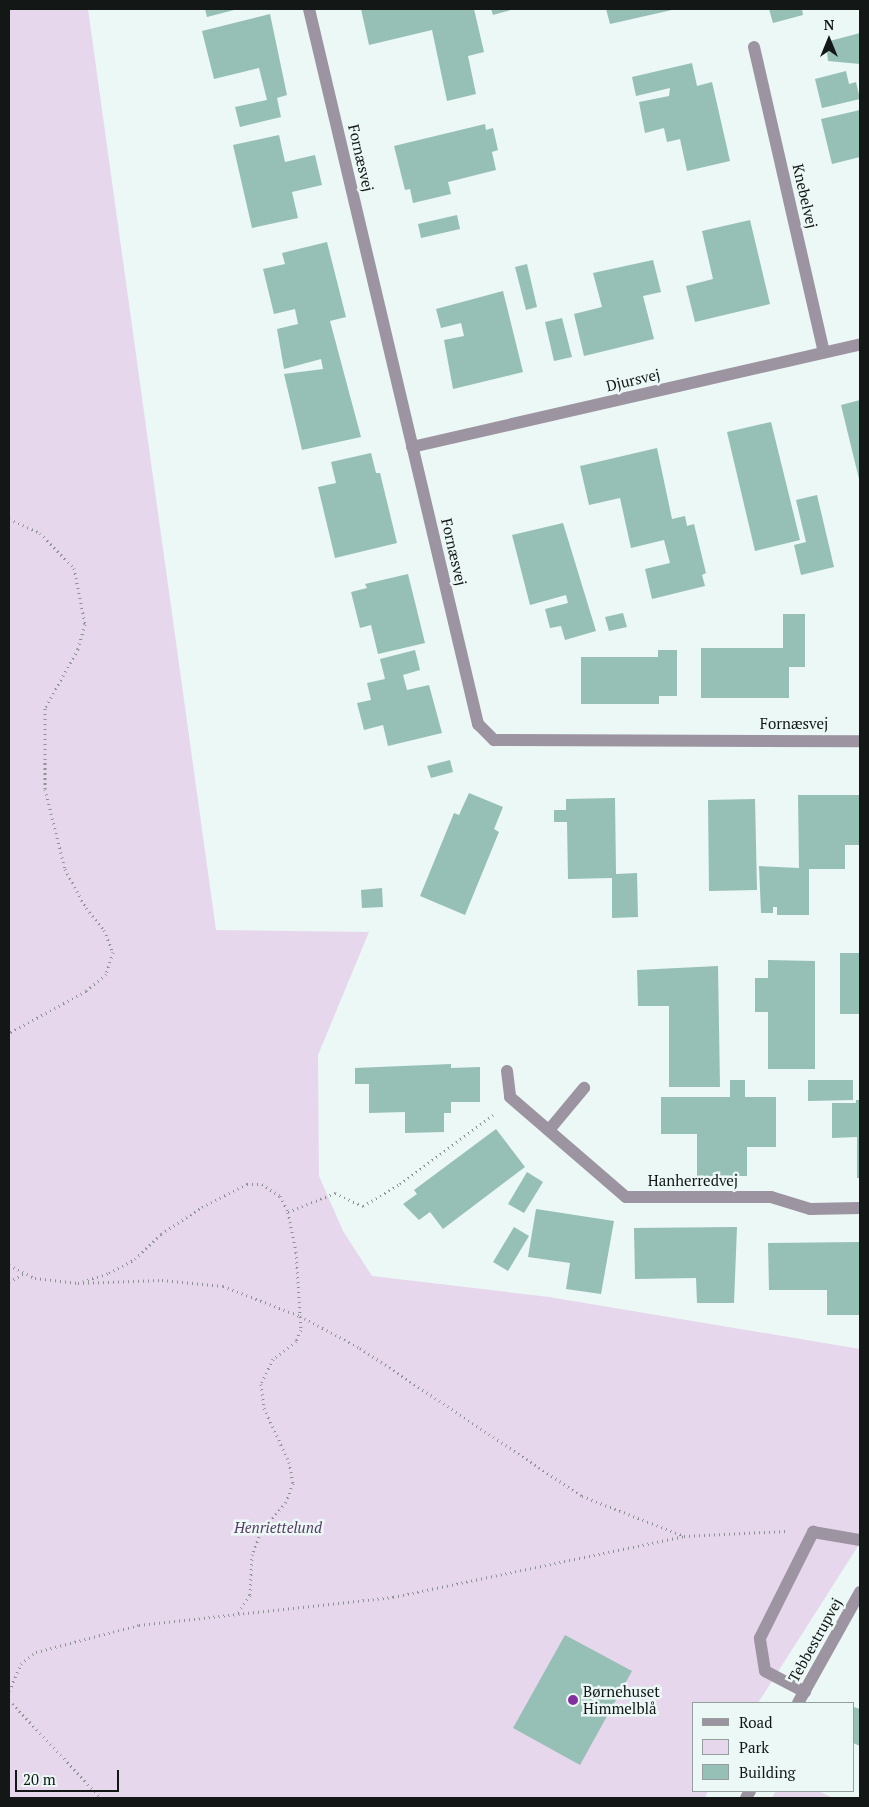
<!DOCTYPE html>
<meta charset="utf-8">
<style>
body{margin:0}
#map{position:relative;width:869px;height:1807px;overflow:hidden;background:#ebf8f5;font-family:"PT Serif",serif}
div>[style]{position:absolute}
[style*='--x']{left:calc(var(--x)*1px);top:calc(var(--y)*1px);width:calc(var(--w)*1px);rotate:calc(var(--a)*1deg)}
.green>*{inset:0;background:#e7d7ed}
.building>*{inset:0;background:#96bfb6}
.path>*{height:3px;margin-top:-1.5px;transform-origin:0;background:repeating-linear-gradient(90deg,#8b9492 0 1px,transparent 0 5px)}
.service>*{height:12px;margin:-6px;padding:0 6px;transform-origin:6px;border-radius:6px;background:#9d94a1}
.minor>*{height:12px;margin:-6px;padding:0 6px;transform-origin:6px;border-radius:6px;background:#9d94a1}
.tertiary>*{height:12px;margin:-6px;padding:0 6px;transform-origin:6px;border-radius:6px;background:#9d94a1}
.dots>*{width:14px;height:14px;translate:-50% -50%;box-sizing:border-box;border:2px solid #ebf8f5;border-radius:50%}
span{translate:-50% -50%;white-space:nowrap;text-align:center;line-height:1.15;-webkit-text-stroke:5px #ebf8f5;paint-order:stroke}
.street-label{font-size:15px;color:#131817}
.park-label{font-size:15px;color:#583b64;font-style:italic}
.poi-label{font-size:15px;color:#131817}
.left{translate:0 -50%;text-align:left}
.frame{position:absolute;inset:0;border:10px solid #131817;pointer-events:none}
.legend{position:absolute;left:692px;top:1702px;width:162px;height:90px;box-sizing:border-box;background:#ebf8f5;border:1px solid #959e9c;margin:0;padding:6px 9px;list-style:none;font-size:15px;color:#131817}
.legend li{display:flex;align-items:center;gap:10px;height:25px}
.legend b{width:25px;border:1px solid #959e9c}
.north{position:absolute;left:804px;top:15px;width:50px;height:50px;-webkit-text-stroke:4px #ebf8f5;paint-order:stroke;rotate:0deg;font-size:14px;font-weight:700;line-height:20px;text-align:center;color:#131817}
.north::after{content:'';display:block;margin:auto;width:18px;height:22px;background:#131817;clip-path:polygon(50% 0,100% 100%,50% 72%,0 100%)}
.scale{position:absolute;left:15px;top:1770px;width:104px;height:22px;box-sizing:border-box;border:2px solid #131817;border-top:0;padding-left:6px;font-size:15px;line-height:18px;white-space:nowrap;color:#131817;-webkit-text-stroke:4px #ebf8f5;paint-order:stroke}
</style>
<div id="map">
<div class="green">
<i style="clip-path:polygon(9px 9px,88px 9px,216px 930px,369px 932px,318px 1055px,319px 1176px,343px 1231px,372px 1276px,549px 1297px,860px 1349px,860px 1543px,758px 1703px,693px 1703px,693px 1791px,708px 1791px,705px 1798px,9px 1798px)"></i>
<i style="clip-path:polygon(776px 1791px,818px 1791px,833px 1798px,772px 1798px)"></i>
</div>
<div class="building">
<i style="clip-path:polygon(205px 9px,238px 9px,207px 17px)"></i>
<i style="clip-path:polygon(361px 9px,474px 9px,484px 52px,468px 56px,476px 94px,447px 101px,432px 30px,369px 45px)"></i>
<i style="clip-path:polygon(491px 9px,514px 9px,493px 15px)"></i>
<i style="clip-path:polygon(606px 9px,672px 9px,672px 10px,610px 24px)"></i>
<i style="clip-path:polygon(769px 9px,802px 9px,803px 15px,773px 23px)"></i>
<i style="clip-path:polygon(270px 14px,287px 95px,277px 98px,281px 117px,240px 127px,235px 107px,267px 100px,259px 68px,214px 79px,202px 31px)"></i>
<i style="clip-path:polygon(860px 33px,860px 64px,828px 61px,826px 42px)"></i>
<i style="clip-path:polygon(692px 63px,697px 86px,712px 82px,730px 161px,687px 171px,680px 139px,667px 142px,664px 128px,645px 133px,639px 102px,669px 96px,670px 88px,636px 96px,632px 77px)"></i>
<i style="clip-path:polygon(846px 71px,849px 84px,856px 82px,860px 99px,822px 108px,815px 79px)"></i>
<i style="clip-path:polygon(860px 110px,860px 157px,832px 164px,821px 119px)"></i>
<i style="clip-path:polygon(485px 124px,486px 130px,493px 128px,498px 150px,492px 152px,496px 170px,448px 182px,451px 194px,413px 203px,410px 189px,405px 190px,394px 146px)"></i>
<i style="clip-path:polygon(279px 135px,285px 162px,315px 155px,322px 185px,292px 192px,298px 218px,252px 228px,233px 145px)"></i>
<i style="clip-path:polygon(457px 215px,460px 229px,421px 238px,418px 224px)"></i>
<i style="clip-path:polygon(750px 220px,770px 304px,695px 322px,686px 286px,713px 279px,702px 231px)"></i>
<i style="clip-path:polygon(327px 242px,346px 317px,330px 321px,361px 437px,302px 450px,284px 374px,323px 369px,321px 359px,284px 369px,277px 329px,298px 324px,295px 309px,274px 314px,263px 269px,285px 264px,282px 253px)"></i>
<i style="clip-path:polygon(653px 260px,661px 292px,643px 296px,654px 339px,584px 356px,574px 314px,602px 307px,593px 273px)"></i>
<i style="clip-path:polygon(527px 264px,537px 307px,526px 310px,515px 267px)"></i>
<i style="clip-path:polygon(503px 291px,523px 372px,453px 389px,444px 340px,464px 336px,461px 323px,441px 328px,436px 309px)"></i>
<i style="clip-path:polygon(562px 318px,572px 357px,554px 361px,545px 322px)"></i>
<i style="clip-path:polygon(860px 400px,860px 483px,841px 405px)"></i>
<i style="clip-path:polygon(771px 422px,800px 540px,755px 551px,727px 432px)"></i>
<i style="clip-path:polygon(657px 448px,672px 519px,685px 516px,687px 526px,694px 524px,706px 573px,702px 575px,705px 586px,652px 599px,645px 569px,670px 563px,664px 540px,631px 548px,620px 498px,589px 505px,580px 466px)"></i>
<i style="clip-path:polygon(371px 453px,376px 473px,380px 473px,397px 543px,335px 558px,318px 487px,336px 483px,331px 462px)"></i>
<i style="clip-path:polygon(817px 495px,834px 567px,801px 575px,794px 545px,806px 542px,796px 500px)"></i>
<i style="clip-path:polygon(563px 523px,596px 631px,565px 640px,561px 626px,550px 628px,545px 609px,568px 603px,566px 595px,530px 605px,512px 535px)"></i>
<i style="clip-path:polygon(408px 574px,425px 643px,378px 654px,371px 625px,360px 628px,351px 592px,367px 588px,365px 584px)"></i>
<i style="clip-path:polygon(623px 613px,627px 627px,609px 631px,605px 617px)"></i>
<i style="clip-path:polygon(783px 614px,805px 614px,805px 667px,789px 667px,789px 698px,701px 698px,701px 648px,783px 648px)"></i>
<i style="clip-path:polygon(415px 650px,420px 670px,403px 675px,407px 690px,429px 685px,442px 733px,388px 746px,383px 725px,364px 730px,357px 703px,371px 700px,367px 683px,385px 679px,380px 659px)"></i>
<i style="clip-path:polygon(658px 650px,677px 650px,677px 696px,659px 696px,659px 704px,581px 704px,581px 657px,658px 657px)"></i>
<i style="clip-path:polygon(450px 760px,453px 772px,431px 778px,427px 766px)"></i>
<i style="clip-path:polygon(469px 793px,503px 807px,494px 829px,499px 832px,465px 915px,420px 896px,454px 813px,459px 815px)"></i>
<i style="clip-path:polygon(798px 795px,860px 795px,860px 845px,845px 845px,845px 869px,809px 869px,809px 915px,777px 915px,777px 907px,773px 907px,773px 913px,761px 913px,759px 866px,799px 868px)"></i>
<i style="clip-path:polygon(615px 798px,616px 874px,637px 873px,638px 917px,612px 918px,612px 878px,568px 879px,567px 822px,554px 822px,554px 810px,566px 810px,566px 799px)"></i>
<i style="clip-path:polygon(755px 799px,757px 890px,709px 891px,708px 800px)"></i>
<i style="clip-path:polygon(382px 888px,383px 907px,362px 908px,361px 890px)"></i>
<i style="clip-path:polygon(840px 953px,860px 953px,860px 1014px,840px 1014px)"></i>
<i style="clip-path:polygon(768px 960px,815px 961px,815px 1069px,768px 1069px,768px 1012px,755px 1012px,755px 978px,768px 978px)"></i>
<i style="clip-path:polygon(718px 966px,720px 1087px,669px 1087px,669px 1006px,638px 1006px,637px 970px)"></i>
<i style="clip-path:polygon(451px 1064px,451px 1068px,480px 1067px,480px 1102px,451px 1102px,451px 1113px,444px 1113px,444px 1132px,405px 1133px,405px 1112px,369px 1113px,369px 1084px,355px 1084px,355px 1068px)"></i>
<i style="clip-path:polygon(730px 1080px,745px 1080px,745px 1097px,776px 1097px,776px 1147px,747px 1147px,747px 1176px,697px 1176px,697px 1134px,661px 1134px,661px 1097px,730px 1097px)"></i>
<i style="clip-path:polygon(808px 1080px,853px 1080px,853px 1100px,808px 1101px)"></i>
<i style="clip-path:polygon(856px 1100px,860px 1100px,860px 1178px,857px 1178px,857px 1137px,832px 1138px,832px 1103px,856px 1103px)"></i>
<i style="clip-path:polygon(496px 1129px,525px 1167px,443px 1229px,430px 1212px,419px 1220px,403px 1204px,417px 1194px,414px 1190px)"></i>
<i style="clip-path:polygon(527px 1172px,543px 1182px,524px 1213px,508px 1204px)"></i>
<i style="clip-path:polygon(536px 1209px,614px 1221px,601px 1294px,566px 1289px,570px 1263px,528px 1257px)"></i>
<i style="clip-path:polygon(514px 1227px,529px 1236px,508px 1271px,493px 1262px)"></i>
<i style="clip-path:polygon(737px 1227px,734px 1303px,697px 1303px,696px 1278px,635px 1279px,634px 1228px)"></i>
<i style="clip-path:polygon(860px 1242px,860px 1315px,827px 1315px,827px 1290px,769px 1290px,768px 1243px)"></i>
<i style="clip-path:polygon(565px 1635px,632px 1671px,580px 1765px,513px 1728px)"></i>
<i style="clip-path:polygon(854px 1707px,860px 1709px,860px 1746px,853px 1743px)"></i>
</div>
<div class="path">
<i style="--x:9;--y:519;--w:34;--a:24"></i>
<i style="--x:40;--y:533;--w:49;--a:45.8"></i>
<i style="--x:74;--y:568;--w:57;--a:78.9"></i>
<i style="--x:85;--y:624;--w:26;--a:106"></i>
<i style="--x:78;--y:649;--w:68;--a:119.2"></i>
<i style="--x:45;--y:708;--w:81;--a:90"></i>
<i style="--x:45;--y:789;--w:82;--a:76"></i>
<i style="--x:65;--y:869;--w:44;--a:61.7"></i>
<i style="--x:86;--y:908;--w:28;--a:51"></i>
<i style="--x:104;--y:930;--w:24;--a:68"></i>
<i style="--x:113;--y:952;--w:23;--a:108"></i>
<i style="--x:106;--y:974;--w:26;--a:140"></i>
<i style="--x:86;--y:991;--w:88;--a:151.4"></i>
<i style="--x:288;--y:1212;--w:51;--a:-22"></i>
<i style="--x:335;--y:1193;--w:31;--a:25"></i>
<i style="--x:363;--y:1206;--w:43;--a:-30.7"></i>
<i style="--x:400;--y:1184;--w:116;--a:-36.6"></i>
<i style="--x:9;--y:1265;--w:29;--a:27"></i>
<i style="--x:35;--y:1278;--w:43;--a:6.6"></i>
<i style="--x:78;--y:1283;--w:33;--a:-18"></i>
<i style="--x:109;--y:1273;--w:30;--a:-28"></i>
<i style="--x:135;--y:1259;--w:36;--a:-44"></i>
<i style="--x:161;--y:1234;--w:49;--a:-33.4"></i>
<i style="--x:202;--y:1207;--w:51;--a:-27.1"></i>
<i style="--x:247;--y:1184;--w:15;--a:0"></i>
<i style="--x:262;--y:1184;--w:22;--a:34"></i>
<i style="--x:280;--y:1196;--w:18;--a:63"></i>
<i style="--x:288;--y:1212;--w:41;--a:78.7"></i>
<i style="--x:296;--y:1252;--w:78;--a:86.3"></i>
<i style="--x:301;--y:1330;--w:12;--a:114"></i>
<i style="--x:296;--y:1341;--w:29;--a:142"></i>
<i style="--x:273;--y:1359;--w:28;--a:116"></i>
<i style="--x:261;--y:1384;--w:24;--a:83"></i>
<i style="--x:264;--y:1408;--w:60;--a:65.2"></i>
<i style="--x:289;--y:1462;--w:21;--a:79"></i>
<i style="--x:293;--y:1483;--w:20;--a:110"></i>
<i style="--x:286;--y:1502;--w:39;--a:130"></i>
<i style="--x:261;--y:1532;--w:24;--a:112"></i>
<i style="--x:252;--y:1554;--w:41;--a:92.8"></i>
<i style="--x:250;--y:1595;--w:25;--a:124"></i>
<i style="--x:9;--y:1282;--w:18;--a:-29"></i>
<i style="--x:78;--y:1283;--w:84;--a:-2"></i>
<i style="--x:162;--y:1280;--w:61;--a:5.6"></i>
<i style="--x:223;--y:1286;--w:83;--a:21.3"></i>
<i style="--x:300;--y:1316;--w:68;--a:28.1"></i>
<i style="--x:360;--y:1348;--w:267;--a:33.7"></i>
<i style="--x:582;--y:1496;--w:110;--a:21.4"></i>
<i style="--x:684;--y:1536;--w:104;--a:-2.8"></i>
<i style="--x:9;--y:1691;--w:30;--a:-66"></i>
<i style="--x:21;--y:1664;--w:19;--a:-39"></i>
<i style="--x:36;--y:1652;--w:106;--a:-14.7"></i>
<i style="--x:139;--y:1625;--w:256;--a:-6.3"></i>
<i style="--x:393;--y:1597;--w:297;--a:-11.8"></i>
<i style="--x:9;--y:1700;--w:134;--a:46.8"></i>
</div>
<div class="service">
<i style="--x:805;--y:1692;--w:45;--a:-152.3"></i>
<i style="--x:765;--y:1671;--w:33;--a:-99"></i>
<i style="--x:760;--y:1638;--w:119;--a:-63.4"></i>
<i style="--x:813;--y:1532;--w:48;--a:9.7"></i>
</div>
<div class="minor">
<i style="--x:309;--y:9;--w:735;--a:76.7"></i>
<i style="--x:478;--y:724;--w:23;--a:45"></i>
<i style="--x:494;--y:740;--w:366;--a:0.2"></i>
<i style="--x:754;--y:47;--w:313;--a:77.1"></i>
<i style="--x:412;--y:447;--w:460;--a:-12.9"></i>
<i style="--x:507;--y:1071;--w:26;--a:83"></i>
<i style="--x:510;--y:1097;--w:153;--a:40.8"></i>
<i style="--x:626;--y:1197;--w:145;--a:0"></i>
<i style="--x:771;--y:1197;--w:41;--a:17.1"></i>
<i style="--x:810;--y:1209;--w:50;--a:-1.1"></i>
<i style="--x:549;--y:1130;--w:55;--a:-50.2"></i>
</div>
<div class="tertiary">
<i style="--x:798;--y:1703;--w:127;--a:-60.8"></i>
<i style="--x:746;--y:1798;--w:8;--a:-60"></i>
</div>
<div class="dots">
<i style="left:573px;top:1700px;background:#83309f"></i>
</div>
<div class="street-label">
<span style="left:361px;top:158px;rotate:77deg">Fornæsvej</span>
<span style="left:805px;top:196px;rotate:77deg">Knebelvej</span>
<span style="left:633px;top:380px;rotate:-13deg">Djursvej</span>
<span style="left:454px;top:552px;rotate:77deg">Fornæsvej</span>
<span style="left:794px;top:724px">Fornæsvej</span>
<span style="left:693px;top:1181px">Hanherredvej</span>
<span style="left:815px;top:1640px;rotate:-61deg">Tebbestrupvej</span>
</div>
<div class="park-label">
<span style="left:278px;top:1528px">Henriettelund</span>
</div>
<div class="poi-label">
<span class="left" style="left:583px;top:1700px">Børnehuset<br>Himmelblå</span>
</div>
<div class="frame"></div>
<ul class="legend">
<li><b style="height:6px;background:#9d94a1"></b>Road</li>
<li><b style="height:14px;background:#e7d7ed"></b>Park</li>
<li><b style="height:14px;background:#96bfb6"></b>Building</li>
</ul>
<div class="north">N</div>
<div class="scale">20 m</div>
</div>
